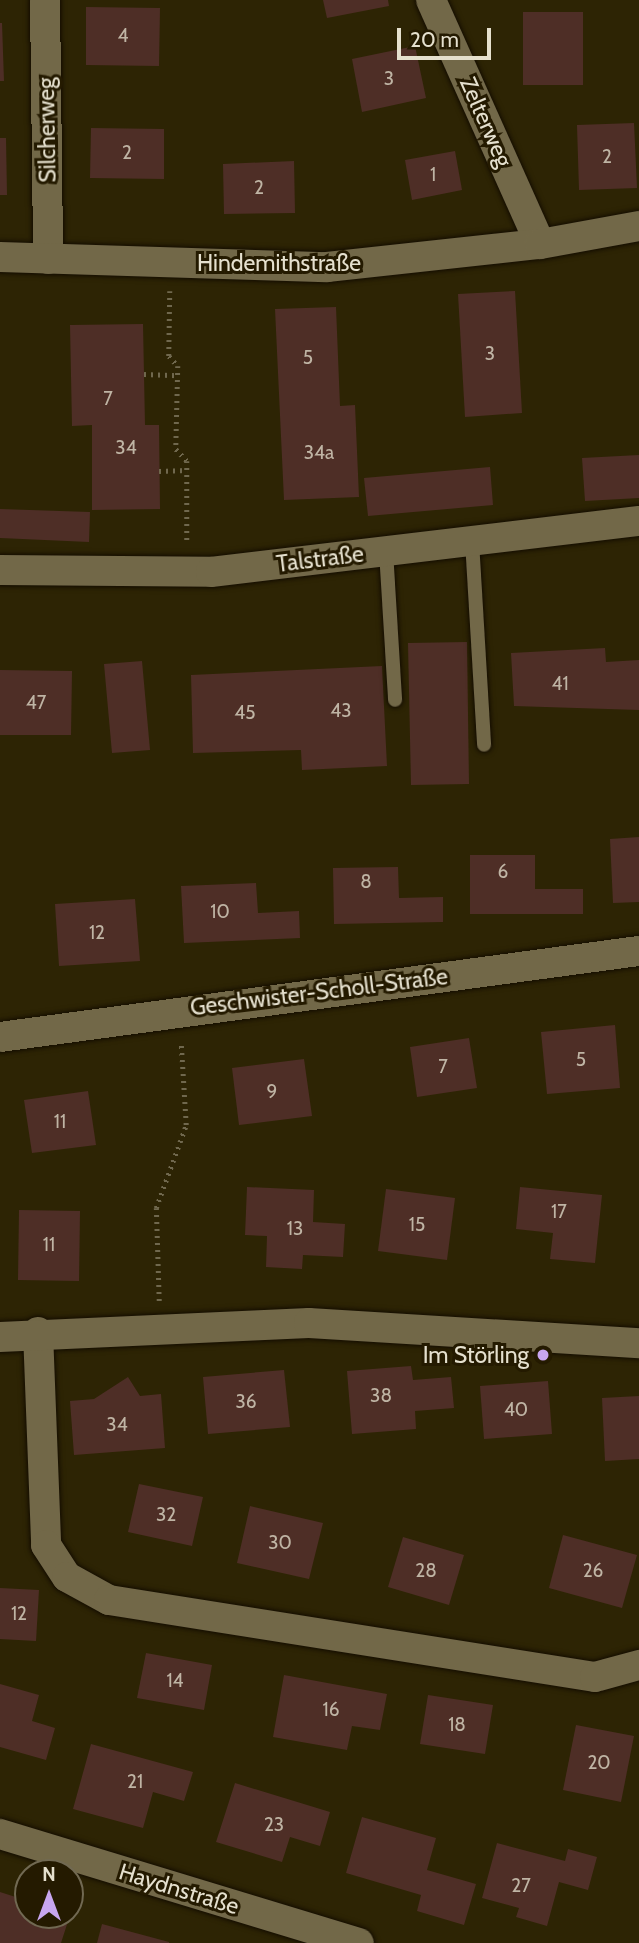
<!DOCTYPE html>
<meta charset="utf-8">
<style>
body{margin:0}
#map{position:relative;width:639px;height:1943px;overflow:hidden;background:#2d2404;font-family:Cabin,sans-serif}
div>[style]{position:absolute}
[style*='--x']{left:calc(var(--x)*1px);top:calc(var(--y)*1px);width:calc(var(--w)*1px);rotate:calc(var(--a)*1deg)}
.building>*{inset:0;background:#4e2e26}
.path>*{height:4.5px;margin-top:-2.25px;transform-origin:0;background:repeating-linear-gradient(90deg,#70684e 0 2px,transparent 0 7px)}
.roads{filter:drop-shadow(0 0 2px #140d00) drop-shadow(0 0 2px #140d00)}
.service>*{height:14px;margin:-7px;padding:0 7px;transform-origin:7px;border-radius:7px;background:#726848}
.minor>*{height:30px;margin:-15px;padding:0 15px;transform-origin:15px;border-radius:15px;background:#726848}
.dots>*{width:19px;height:19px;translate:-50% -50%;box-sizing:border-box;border:4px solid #241a00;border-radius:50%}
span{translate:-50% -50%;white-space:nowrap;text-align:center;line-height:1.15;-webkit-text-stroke:6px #241a00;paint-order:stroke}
.number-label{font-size:19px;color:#bfb4a4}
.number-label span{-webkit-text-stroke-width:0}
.street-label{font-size:23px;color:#e5e0ce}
.poi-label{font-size:23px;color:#e5e0ce}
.right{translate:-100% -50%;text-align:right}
.north{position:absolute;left:14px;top:1859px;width:70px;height:70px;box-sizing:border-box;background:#241a00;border:2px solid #716952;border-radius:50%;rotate:0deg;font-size:19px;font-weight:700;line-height:28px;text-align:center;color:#e5e0ce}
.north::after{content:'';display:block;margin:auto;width:24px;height:32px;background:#c8a6ef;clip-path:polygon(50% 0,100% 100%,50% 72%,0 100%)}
.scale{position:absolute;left:397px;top:28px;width:94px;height:32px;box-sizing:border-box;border:4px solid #e5e0ce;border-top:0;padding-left:9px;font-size:21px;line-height:24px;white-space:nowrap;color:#e5e0ce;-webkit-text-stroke:5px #241a00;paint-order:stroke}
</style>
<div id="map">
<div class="building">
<i style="clip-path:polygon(323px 0,388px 0,389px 6px,327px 18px)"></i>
<i style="clip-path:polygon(86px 7px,160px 8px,159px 66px,86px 65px)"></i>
<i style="clip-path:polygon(523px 12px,583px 12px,583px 85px,523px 85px)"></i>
<i style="clip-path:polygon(0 23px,2px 23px,4px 81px,0 81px)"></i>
<i style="clip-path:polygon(415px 46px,426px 98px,362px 112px,352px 59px)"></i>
<i style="clip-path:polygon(634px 123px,637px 188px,579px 190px,577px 125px)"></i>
<i style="clip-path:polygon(91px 128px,164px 129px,164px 179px,90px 178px)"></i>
<i style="clip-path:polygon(0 138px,6px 138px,7px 195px,0 195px)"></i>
<i style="clip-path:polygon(455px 151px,462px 190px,412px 200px,405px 160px)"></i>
<i style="clip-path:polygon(294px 161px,295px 213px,224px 214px,223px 164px)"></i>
<i style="clip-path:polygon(515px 291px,522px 413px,465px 417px,458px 294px)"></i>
<i style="clip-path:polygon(336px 307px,340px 406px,355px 405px,359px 497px,284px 500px,275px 309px)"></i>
<i style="clip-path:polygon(143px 324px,145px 425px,159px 425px,160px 509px,92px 510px,92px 425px,72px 426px,70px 325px)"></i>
<i style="clip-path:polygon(639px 455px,639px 498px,585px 501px,582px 458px)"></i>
<i style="clip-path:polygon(490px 467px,493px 505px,368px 516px,364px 478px)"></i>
<i style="clip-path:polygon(0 509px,90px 512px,89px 542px,0 538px)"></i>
<i style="clip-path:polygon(467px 642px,469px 784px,411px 785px,408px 643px)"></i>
<i style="clip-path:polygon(605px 648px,606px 662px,639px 660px,639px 710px,514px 706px,511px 653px)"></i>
<i style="clip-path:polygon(142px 661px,150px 750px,112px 753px,104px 664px)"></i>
<i style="clip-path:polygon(382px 666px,387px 766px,302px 770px,301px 750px,193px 753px,191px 675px)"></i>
<i style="clip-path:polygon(0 670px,72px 671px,71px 735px,0 735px)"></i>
<i style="clip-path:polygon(639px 837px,639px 902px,613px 903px,610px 839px)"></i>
<i style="clip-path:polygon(470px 855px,535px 855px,535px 889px,583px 889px,583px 914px,470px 914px)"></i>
<i style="clip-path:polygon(398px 867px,399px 898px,443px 897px,443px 922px,334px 924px,333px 868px)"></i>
<i style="clip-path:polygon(256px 883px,258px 913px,299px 911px,300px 938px,184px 943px,181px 886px)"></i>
<i style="clip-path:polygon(135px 899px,140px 961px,59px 966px,55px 904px)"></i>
<i style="clip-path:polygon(615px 1025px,620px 1088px,547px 1094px,541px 1032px)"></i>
<i style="clip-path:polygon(469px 1038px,477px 1088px,417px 1097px,410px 1047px)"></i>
<i style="clip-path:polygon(304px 1059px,312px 1116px,239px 1125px,232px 1068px)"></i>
<i style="clip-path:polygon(88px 1091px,96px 1145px,32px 1153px,24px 1100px)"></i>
<i style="clip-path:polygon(247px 1187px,314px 1190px,313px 1222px,345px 1224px,343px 1257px,303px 1255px,302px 1269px,266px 1267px,267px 1236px,245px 1235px)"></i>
<i style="clip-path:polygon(520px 1187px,602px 1195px,595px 1263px,550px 1259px,553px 1233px,516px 1229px)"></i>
<i style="clip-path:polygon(386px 1189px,455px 1198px,447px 1260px,378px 1251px)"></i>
<i style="clip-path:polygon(19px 1210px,80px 1211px,79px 1281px,18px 1280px)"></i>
<i style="clip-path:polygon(411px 1366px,413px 1380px,451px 1377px,454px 1408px,415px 1411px,416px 1429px,352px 1434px,347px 1371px)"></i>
<i style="clip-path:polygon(284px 1370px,290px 1427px,208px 1434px,203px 1377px)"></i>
<i style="clip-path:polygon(128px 1377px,140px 1396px,161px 1394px,165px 1448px,74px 1455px,70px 1401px,94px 1399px)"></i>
<i style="clip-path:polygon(548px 1381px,552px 1434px,484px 1439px,480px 1386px)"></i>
<i style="clip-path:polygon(639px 1396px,639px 1459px,605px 1461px,602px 1398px)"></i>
<i style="clip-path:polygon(139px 1484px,203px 1497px,192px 1546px,128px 1532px)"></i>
<i style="clip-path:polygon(250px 1506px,323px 1523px,309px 1579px,237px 1563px)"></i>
<i style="clip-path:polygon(563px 1535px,637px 1555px,622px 1608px,549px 1588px)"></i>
<i style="clip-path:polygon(403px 1537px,464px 1555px,449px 1605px,388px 1587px)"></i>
<i style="clip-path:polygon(0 1588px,39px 1590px,36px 1641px,0 1639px)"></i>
<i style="clip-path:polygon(146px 1653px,212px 1665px,204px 1710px,137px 1698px)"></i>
<i style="clip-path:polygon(284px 1675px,387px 1694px,380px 1730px,352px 1726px,347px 1750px,273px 1737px)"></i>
<i style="clip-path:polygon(0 1684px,39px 1695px,32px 1721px,55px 1728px,46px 1760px,0 1747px)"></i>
<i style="clip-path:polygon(428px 1695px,493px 1705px,485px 1754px,420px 1744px)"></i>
<i style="clip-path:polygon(576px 1725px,634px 1736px,621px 1802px,563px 1790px)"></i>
<i style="clip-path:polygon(91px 1744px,193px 1772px,184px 1801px,153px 1792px,143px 1828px,73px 1809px)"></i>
<i style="clip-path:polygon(235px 1783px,330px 1812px,320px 1846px,290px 1837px,282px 1862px,216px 1842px)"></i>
<i style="clip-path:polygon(362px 1817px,436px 1838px,427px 1870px,476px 1884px,464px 1925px,417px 1911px,421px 1895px,346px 1873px)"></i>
<i style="clip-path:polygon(497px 1843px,565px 1861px,568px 1849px,597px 1857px,588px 1890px,559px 1882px,547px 1926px,516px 1917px,519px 1908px,482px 1898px)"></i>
<i style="clip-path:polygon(0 1892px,28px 1901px,28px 1915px,70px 1915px,61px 1943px,0 1943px)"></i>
<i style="clip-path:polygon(102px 1924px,169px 1942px,169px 1943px,97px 1943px)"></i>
</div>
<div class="path">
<i style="--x:170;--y:291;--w:65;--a:90.9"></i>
<i style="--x:169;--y:356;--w:13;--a:48"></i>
<i style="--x:178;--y:366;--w:83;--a:91.4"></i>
<i style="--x:176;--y:449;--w:16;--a:47"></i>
<i style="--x:187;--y:461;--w:82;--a:90"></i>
<i style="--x:144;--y:374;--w:34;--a:2"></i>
<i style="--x:159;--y:471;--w:28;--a:-2"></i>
<i style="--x:159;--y:1301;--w:93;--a:-91.8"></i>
<i style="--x:156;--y:1208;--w:88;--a:-70.1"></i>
<i style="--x:186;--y:1125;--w:82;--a:-93.5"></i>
</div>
<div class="roads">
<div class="service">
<i style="--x:472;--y:541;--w:204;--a:86.6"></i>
<i style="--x:386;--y:551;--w:149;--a:86.5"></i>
</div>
<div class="minor">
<i style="--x:45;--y:0;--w:259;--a:89.3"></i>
<i style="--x:431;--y:0;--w:267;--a:65.9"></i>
<i style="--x:0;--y:257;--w:327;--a:1.8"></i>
<i style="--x:327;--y:267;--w:214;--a:-6.2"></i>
<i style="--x:540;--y:244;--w:101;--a:-10.3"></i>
<i style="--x:0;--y:570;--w:211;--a:0.5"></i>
<i style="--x:211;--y:572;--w:431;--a:-6.8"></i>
<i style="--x:0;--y:1037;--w:645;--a:-7.67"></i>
<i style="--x:38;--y:1332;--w:213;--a:87.8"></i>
<i style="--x:46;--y:1545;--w:38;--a:57"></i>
<i style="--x:67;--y:1577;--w:48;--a:28.7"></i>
<i style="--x:109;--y:1600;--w:492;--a:9"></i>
<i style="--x:595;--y:1677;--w:46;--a:-15.3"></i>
<i style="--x:0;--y:1337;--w:309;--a:-2.6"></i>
<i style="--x:309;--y:1323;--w:331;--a:3.5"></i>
<i style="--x:0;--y:1834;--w:375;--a:16.9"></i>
</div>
</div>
<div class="dots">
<i style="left:543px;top:1355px;background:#c8a6ef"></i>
</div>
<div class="number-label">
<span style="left:123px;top:36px">4</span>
<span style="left:389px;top:79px">3</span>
<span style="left:127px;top:153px">2</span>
<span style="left:607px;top:157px">2</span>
<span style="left:433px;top:175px">1</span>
<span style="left:259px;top:188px">2</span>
<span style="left:490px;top:354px">3</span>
<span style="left:308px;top:358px">5</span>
<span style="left:108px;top:399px">7</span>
<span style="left:126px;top:448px">34</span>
<span style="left:319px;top:453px">34a</span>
<span style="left:560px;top:684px">41</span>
<span style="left:36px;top:703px">47</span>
<span style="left:341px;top:711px">43</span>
<span style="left:245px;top:713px">45</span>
<span style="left:503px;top:872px">6</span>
<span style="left:366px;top:882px">8</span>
<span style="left:220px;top:912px">10</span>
<span style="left:97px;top:933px">12</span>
<span style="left:581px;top:1060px">5</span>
<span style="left:443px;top:1067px">7</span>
<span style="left:272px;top:1092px">9</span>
<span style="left:60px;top:1122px">11</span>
<span style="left:559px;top:1212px">17</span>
<span style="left:417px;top:1225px">15</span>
<span style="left:295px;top:1229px">13</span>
<span style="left:49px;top:1245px">11</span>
<span style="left:381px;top:1396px">38</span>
<span style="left:246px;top:1402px">36</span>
<span style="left:516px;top:1410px">40</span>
<span style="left:117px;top:1425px">34</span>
<span style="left:166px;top:1515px">32</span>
<span style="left:280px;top:1543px">30</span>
<span style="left:426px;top:1571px">28</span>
<span style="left:593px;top:1571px">26</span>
<span style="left:19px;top:1614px">12</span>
<span style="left:175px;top:1681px">14</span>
<span style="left:331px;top:1710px">16</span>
<span style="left:457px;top:1725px">18</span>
<span style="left:599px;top:1763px">20</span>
<span style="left:135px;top:1782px">21</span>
<span style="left:274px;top:1825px">23</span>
<span style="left:521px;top:1886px">27</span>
</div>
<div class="street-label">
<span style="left:486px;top:122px;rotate:66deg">Zelterweg</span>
<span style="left:47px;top:130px;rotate:-91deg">Silcherweg</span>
<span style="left:279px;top:263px">Hindemithstraße</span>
<span style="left:320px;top:559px;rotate:-7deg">Talstraße</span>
<span style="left:319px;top:992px;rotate:-7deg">Geschwister-Scholl-Straße</span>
<span style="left:179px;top:1889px;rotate:17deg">Haydnstraße</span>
</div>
<div class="poi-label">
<span class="right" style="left:529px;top:1355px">Im Störling</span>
</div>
<div class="north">N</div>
<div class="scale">20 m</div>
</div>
